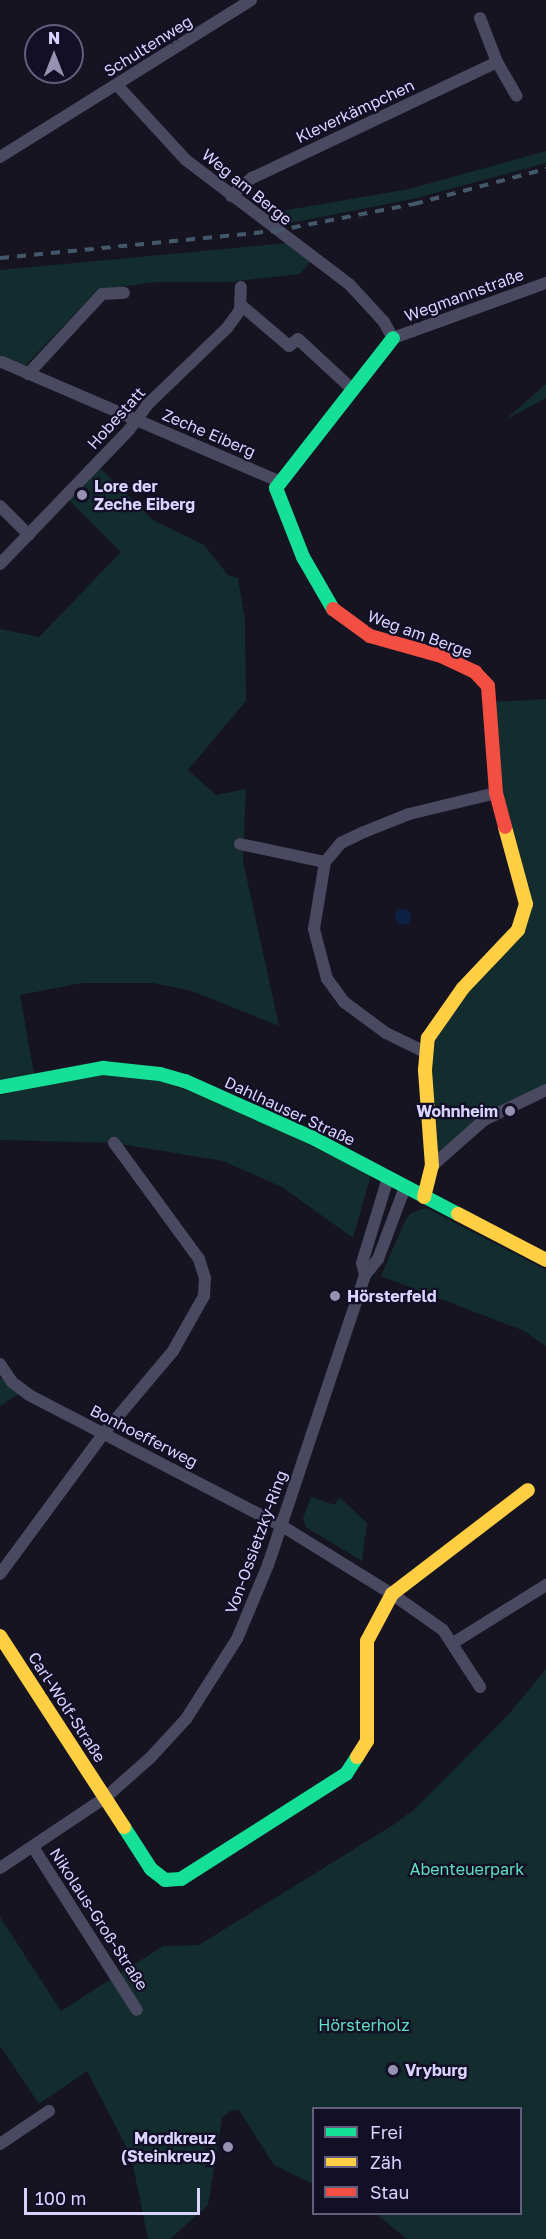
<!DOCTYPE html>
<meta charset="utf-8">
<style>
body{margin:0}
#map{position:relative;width:546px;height:2239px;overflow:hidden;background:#161421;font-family:"Golos Text",sans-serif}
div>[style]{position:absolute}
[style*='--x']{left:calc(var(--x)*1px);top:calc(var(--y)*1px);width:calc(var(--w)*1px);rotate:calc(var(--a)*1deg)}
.green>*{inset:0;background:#132c2d}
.water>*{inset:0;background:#0d2144}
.round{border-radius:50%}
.street>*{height:12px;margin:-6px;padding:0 6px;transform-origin:6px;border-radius:6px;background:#4a4962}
.fast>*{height:14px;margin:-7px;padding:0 7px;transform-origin:7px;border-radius:7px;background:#16e098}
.slow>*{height:14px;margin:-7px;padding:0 7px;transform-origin:7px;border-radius:7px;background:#ffcf43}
.jam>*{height:14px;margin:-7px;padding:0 7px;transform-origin:7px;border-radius:7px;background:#f24e42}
.rail>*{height:4px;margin-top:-2px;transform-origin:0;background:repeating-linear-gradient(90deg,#43596b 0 9px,transparent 0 17px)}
.dots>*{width:16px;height:16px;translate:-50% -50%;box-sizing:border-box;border:3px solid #130f26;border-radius:50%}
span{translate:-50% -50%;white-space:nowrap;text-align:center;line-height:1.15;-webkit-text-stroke:4.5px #130f26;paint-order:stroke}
.street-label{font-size:16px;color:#d9d4ff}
.poi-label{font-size:16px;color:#d9d4ff;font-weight:700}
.left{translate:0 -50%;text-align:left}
.right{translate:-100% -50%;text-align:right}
.park-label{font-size:16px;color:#5fe0c0}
.legend{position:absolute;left:312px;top:2107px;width:210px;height:108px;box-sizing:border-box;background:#130f26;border:2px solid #625e7d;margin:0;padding:8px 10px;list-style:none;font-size:18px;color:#d9d4ff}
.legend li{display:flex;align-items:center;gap:12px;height:30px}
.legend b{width:30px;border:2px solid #625e7d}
.north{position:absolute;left:24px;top:24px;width:60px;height:60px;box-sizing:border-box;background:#130f26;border:2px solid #625e7d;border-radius:50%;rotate:0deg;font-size:16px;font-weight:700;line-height:24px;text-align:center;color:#d9d4ff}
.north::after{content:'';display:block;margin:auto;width:21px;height:27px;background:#9591b1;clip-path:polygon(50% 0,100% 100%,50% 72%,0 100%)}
.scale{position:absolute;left:24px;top:2188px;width:176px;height:27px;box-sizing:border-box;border:3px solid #d9d4ff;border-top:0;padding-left:8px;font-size:18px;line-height:21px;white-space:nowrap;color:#d9d4ff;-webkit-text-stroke:4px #130f26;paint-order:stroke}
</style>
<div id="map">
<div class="green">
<i style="clip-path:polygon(546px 151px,546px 163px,413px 199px,285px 224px,270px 213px,409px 189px)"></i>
<i style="clip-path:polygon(288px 243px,313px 259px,300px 274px,230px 282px,155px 282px,98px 290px,21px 370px,0 359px,0 270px)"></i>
<i style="clip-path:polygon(546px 384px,546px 398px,505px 420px)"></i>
<i style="clip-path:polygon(100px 468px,153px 520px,204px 545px,228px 575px,238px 578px,245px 620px,246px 701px,188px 770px,216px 795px,246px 789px,243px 861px,279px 1026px,192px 991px,153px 983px,81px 983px,20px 995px,34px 1074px,0 1081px,0 629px,39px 637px,121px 552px,68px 499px)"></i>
<i style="clip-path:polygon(546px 699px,546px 1088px,529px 1094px,433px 1164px,427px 1071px,443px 1014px,526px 918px,497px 791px,493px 702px)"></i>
<i style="clip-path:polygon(102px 1074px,160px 1081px,183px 1089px,240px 1111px,371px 1175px,353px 1238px,282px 1187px,223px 1161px,114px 1143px,0 1140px,0 1095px)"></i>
<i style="clip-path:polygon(426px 1208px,546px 1270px,546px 1346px,522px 1330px,381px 1276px,404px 1223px,411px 1213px)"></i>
<i style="clip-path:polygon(7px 1375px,19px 1394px,0 1406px,0 1379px)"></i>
<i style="clip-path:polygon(311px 1497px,335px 1505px,339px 1497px,367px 1523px,362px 1561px,306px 1527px,303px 1518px)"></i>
<i style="clip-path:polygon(546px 1669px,546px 2239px,407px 2239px,376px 2214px,520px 2214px,520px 2108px,314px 2108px,313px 2184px,274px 2165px,239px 2110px,230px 2111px,222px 2118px,208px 2205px,170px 2239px,148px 2239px,131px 2156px,87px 2071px,39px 2104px,0 2046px,0 1917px,61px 2011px,163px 1946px,199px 1945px,393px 1825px,415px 1809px,509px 1714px)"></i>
</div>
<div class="water">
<i class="round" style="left:395px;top:909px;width:16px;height:16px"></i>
</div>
<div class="street">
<i style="--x:480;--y:18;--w:47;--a:68.9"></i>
<i style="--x:497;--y:62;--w:39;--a:60"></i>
<i style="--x:117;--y:85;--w:102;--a:47.4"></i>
<i style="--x:186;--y:160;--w:206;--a:37.3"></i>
<i style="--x:350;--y:285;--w:50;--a:47.4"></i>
<i style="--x:384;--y:322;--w:18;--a:61"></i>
<i style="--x:393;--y:338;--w:163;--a:-19.8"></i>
<i style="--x:0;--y:157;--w:296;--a:-32"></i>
<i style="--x:231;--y:196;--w:28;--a:-41"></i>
<i style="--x:252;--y:178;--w:271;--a:-25.3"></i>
<i style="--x:241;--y:305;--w:63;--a:40.5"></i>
<i style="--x:289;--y:346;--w:11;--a:-38"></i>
<i style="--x:298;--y:339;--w:72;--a:42.8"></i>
<i style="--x:2;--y:362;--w:301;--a:23.3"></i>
<i style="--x:28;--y:374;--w:109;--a:-47.2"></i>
<i style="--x:102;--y:294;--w:22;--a:-3"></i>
<i style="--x:0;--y:506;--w:41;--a:45"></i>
<i style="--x:0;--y:564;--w:186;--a:-46.1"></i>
<i style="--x:129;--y:430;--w:31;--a:-54"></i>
<i style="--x:147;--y:405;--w:111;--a:-43.9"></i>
<i style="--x:227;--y:328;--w:22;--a:-54"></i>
<i style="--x:240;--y:310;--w:23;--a:-88"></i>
<i style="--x:240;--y:844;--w:87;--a:12"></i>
<i style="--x:425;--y:1052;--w:43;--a:-154"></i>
<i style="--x:386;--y:1033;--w:52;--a:-143.6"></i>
<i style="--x:344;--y:1002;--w:29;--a:-126"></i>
<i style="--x:327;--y:979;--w:52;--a:-104.6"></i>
<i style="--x:314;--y:929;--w:68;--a:-80.7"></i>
<i style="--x:325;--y:862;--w:25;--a:-50"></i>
<i style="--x:341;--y:843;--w:25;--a:-26"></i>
<i style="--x:364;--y:832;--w:48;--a:-21.8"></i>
<i style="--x:409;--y:814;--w:89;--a:-13.6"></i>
<i style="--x:432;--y:1166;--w:69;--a:-41.5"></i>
<i style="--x:484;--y:1120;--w:69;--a:-25.8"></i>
<i style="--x:365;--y:1275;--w:21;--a:-51"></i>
<i style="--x:378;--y:1259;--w:77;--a:-69.4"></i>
<i style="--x:0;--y:1364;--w:22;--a:56"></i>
<i style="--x:12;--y:1382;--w:21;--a:37"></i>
<i style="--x:29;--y:1395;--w:285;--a:27.4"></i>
<i style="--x:282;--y:1526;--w:129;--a:31.7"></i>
<i style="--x:392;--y:1594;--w:62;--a:35.2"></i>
<i style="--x:443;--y:1630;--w:68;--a:57"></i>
<i style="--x:0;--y:1574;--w:175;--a:-53.6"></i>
<i style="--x:104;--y:1433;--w:107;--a:-49.9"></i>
<i style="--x:173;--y:1351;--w:63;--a:-60.6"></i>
<i style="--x:204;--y:1296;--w:18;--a:-87"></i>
<i style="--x:205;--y:1278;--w:20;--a:-108"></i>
<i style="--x:199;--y:1259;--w:144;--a:-126.2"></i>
<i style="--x:453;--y:1643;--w:110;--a:-31.9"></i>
<i style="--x:33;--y:1847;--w:193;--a:57.5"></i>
<i style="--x:0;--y:1868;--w:128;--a:-33.8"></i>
<i style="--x:106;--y:1797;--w:60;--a:-41.6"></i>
<i style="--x:151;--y:1757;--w:52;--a:-47.4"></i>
<i style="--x:186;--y:1719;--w:95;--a:-57.5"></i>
<i style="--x:237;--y:1639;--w:80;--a:-67.3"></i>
<i style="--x:268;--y:1565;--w:306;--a:-71.5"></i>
<i style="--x:365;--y:1275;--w:12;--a:-104"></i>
<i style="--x:362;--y:1263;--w:89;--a:-73"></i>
<i style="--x:0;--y:2144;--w:59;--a:-34"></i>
</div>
<div class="fast">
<i style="--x:333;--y:609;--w:60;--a:-120"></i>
<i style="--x:303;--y:557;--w:74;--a:-111.4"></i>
<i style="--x:276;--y:488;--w:190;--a:-52"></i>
<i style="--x:0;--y:1087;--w:105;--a:-10.5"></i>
<i style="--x:103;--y:1068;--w:57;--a:6"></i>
<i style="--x:160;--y:1074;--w:26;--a:16"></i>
<i style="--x:185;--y:1081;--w:142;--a:24"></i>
<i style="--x:315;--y:1139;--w:161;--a:27.7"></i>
<i style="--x:124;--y:1827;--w:50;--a:57.3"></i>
<i style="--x:151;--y:1869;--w:18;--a:38"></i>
<i style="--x:165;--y:1880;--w:16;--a:-4"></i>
<i style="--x:181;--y:1879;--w:196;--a:-32.5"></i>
<i style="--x:346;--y:1774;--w:20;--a:-57"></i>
</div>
<div class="slow">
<i style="--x:424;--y:1197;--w:32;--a:-76"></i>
<i style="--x:432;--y:1166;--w:96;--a:-94.2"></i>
<i style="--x:425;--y:1070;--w:32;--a:-85"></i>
<i style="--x:428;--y:1038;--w:61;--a:-55"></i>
<i style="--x:463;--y:988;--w:80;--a:-46.5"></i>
<i style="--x:518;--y:930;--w:27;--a:-73"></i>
<i style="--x:526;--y:904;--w:80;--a:-105.3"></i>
<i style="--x:458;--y:1214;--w:99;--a:27.6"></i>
<i style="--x:0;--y:1636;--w:228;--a:57"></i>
<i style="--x:357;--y:1757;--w:19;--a:-58"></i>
<i style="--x:367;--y:1741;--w:100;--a:-90"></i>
<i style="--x:367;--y:1641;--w:53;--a:-62"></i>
<i style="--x:392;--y:1594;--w:171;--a:-37.4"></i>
</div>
<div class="jam">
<i style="--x:333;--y:609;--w:46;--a:36.1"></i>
<i style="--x:370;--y:636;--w:74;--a:15.7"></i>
<i style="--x:441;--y:656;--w:38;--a:25"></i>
<i style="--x:475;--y:672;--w:19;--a:47"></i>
<i style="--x:488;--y:686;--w:107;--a:85.7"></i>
<i style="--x:496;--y:793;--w:35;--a:75"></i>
</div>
<div class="rail">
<i style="--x:0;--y:258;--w:276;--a:-5.6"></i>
<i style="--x:275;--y:231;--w:142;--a:-11"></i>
<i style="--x:414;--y:204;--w:137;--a:-14.9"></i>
</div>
<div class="dots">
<i style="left:82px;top:495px;background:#9591b1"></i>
<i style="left:510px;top:1111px;background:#9591b1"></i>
<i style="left:335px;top:1296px;background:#9591b1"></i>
<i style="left:393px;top:2070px;background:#9591b1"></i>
<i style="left:228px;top:2147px;background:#9591b1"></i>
</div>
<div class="street-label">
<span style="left:148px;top:46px;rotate:-32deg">Schultenweg</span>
<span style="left:355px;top:111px;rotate:-25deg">Kleverkämpchen</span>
<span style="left:247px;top:187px;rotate:39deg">Weg am Berge</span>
<span style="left:464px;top:295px;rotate:-20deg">Wegmannstraße</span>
<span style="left:116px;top:418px;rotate:-48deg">Hobestatt</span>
<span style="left:209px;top:433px;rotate:23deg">Zeche Eiberg</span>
<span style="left:420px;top:634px;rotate:20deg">Weg am Berge</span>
<span style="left:290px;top:1111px;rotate:25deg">Dahlhauser Straße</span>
<span style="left:144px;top:1436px;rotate:27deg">Bonhoefferweg</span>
<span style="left:256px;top:1542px;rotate:-70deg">Von-Ossietzky-Ring</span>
<span style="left:67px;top:1707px;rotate:57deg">Carl-Wolf-Straße</span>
<span style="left:99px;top:1919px;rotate:57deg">Nikolaus-Groß-Straße</span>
</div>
<div class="poi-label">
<span class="left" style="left:94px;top:495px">Lore der<br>Zeche Eiberg</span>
<span class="right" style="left:498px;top:1111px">Wohnheim</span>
<span class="left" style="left:347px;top:1296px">Hörsterfeld</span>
<span class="left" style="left:405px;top:2070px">Vryburg</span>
<span class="right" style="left:216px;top:2147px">Mordkreuz<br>(Steinkreuz)</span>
</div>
<div class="park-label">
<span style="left:467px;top:1869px">Abenteuerpark</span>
<span style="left:364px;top:2025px">Hörsterholz</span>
</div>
<ul class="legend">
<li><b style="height:8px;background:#16e098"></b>Frei</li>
<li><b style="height:8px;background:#ffcf43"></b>Zäh</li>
<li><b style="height:8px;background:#f24e42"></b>Stau</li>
</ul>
<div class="north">N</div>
<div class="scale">100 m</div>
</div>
